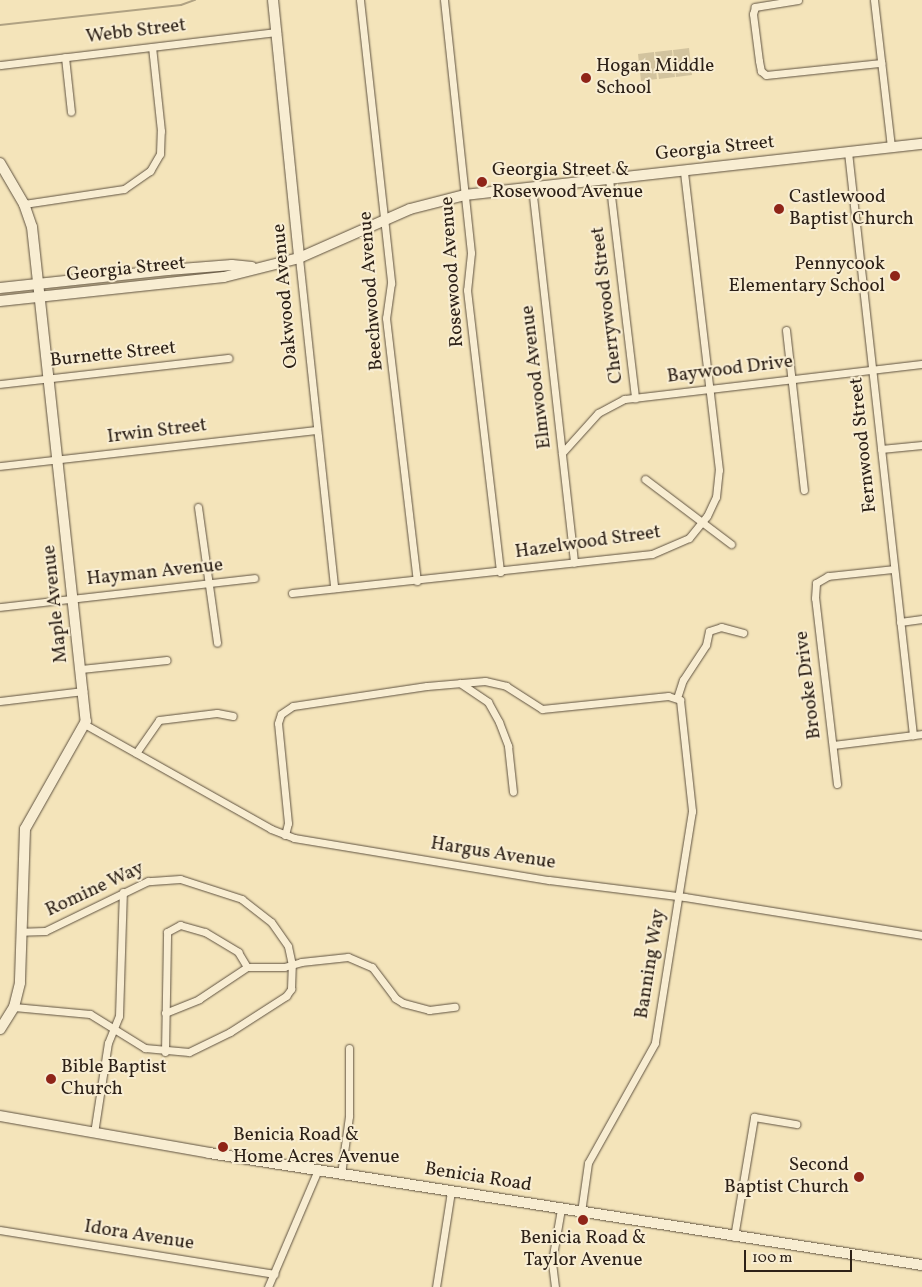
<!DOCTYPE html>
<style>
body{margin:0}
#map{position:relative;width:922px;height:1287px;overflow:hidden;background:#f4e4ba;font-family:Vollkorn,serif}
div>[style]{position:absolute}
[style*='--x']{left:calc(var(--x)*1px);top:calc(var(--y)*1px);width:calc(var(--w)*1px);rotate:calc(var(--a)*1deg)}
.green>*{inset:0;background:#d2c39e}
.stream>*{height:2px;margin:-1px;padding:0 1px;transform-origin:1px;border-radius:1px;background:#b0a283}
.roads{filter:drop-shadow(0 0 1px #5f5240) drop-shadow(0 0 1px #5f5240)}
.street>*{height:7px;margin:-3.5px;padding:0 3.5px;transform-origin:3.5px;border-radius:3.5px;background:#f8edd2}
.secondary>*{height:10px;margin:-5px;padding:0 5px;transform-origin:5px;border-radius:5px;background:#f8edd2}
.dots>*{width:14px;height:14px;translate:-50% -50%;box-sizing:border-box;border:2px solid #f8edd2;border-radius:50%}
span{translate:-50% -50%;white-space:nowrap;text-align:center;line-height:1.15;-webkit-text-stroke:4px #f8edd2;paint-order:stroke}
.street-label{font-size:19px;color:#2d2117}
.poi-label{font-size:19px;color:#2d2117}
.left{translate:0 -50%;text-align:left}
.right{translate:-100% -50%;text-align:right}
.scale{position:absolute;left:744px;top:1250px;width:108px;height:22px;box-sizing:border-box;border:2px solid #2d2117;border-top:0;padding-left:6px;font-size:15px;line-height:18px;white-space:nowrap;color:#2d2117;-webkit-text-stroke:4px #f8edd2;paint-order:stroke}
</style>
<div id="map">
<div class="green">
<i style="clip-path:polygon(689px 48px,692px 75px,676px 77px,673px 50px)"></i>
<i style="clip-path:polygon(672px 50px,675px 77px,659px 79px,655px 52px)"></i>
<i style="clip-path:polygon(654px 52px,657px 79px,641px 81px,638px 54px)"></i>
</div>
<div class="stream">
<i style="--x:0;--y:25;--w:182;--a:-6.3"></i>
<i style="--x:181;--y:5;--w:15;--a:-20"></i>
</div>
<div class="roads">
<div class="street">
<i style="--x:360;--y:0;--w:285;--a:83.7"></i>
<i style="--x:391;--y:283;--w:35;--a:98"></i>
<i style="--x:386;--y:318;--w:265;--a:83.3"></i>
<i style="--x:444;--y:0;--w:254;--a:83.9"></i>
<i style="--x:471;--y:253;--w:37;--a:96"></i>
<i style="--x:467;--y:290;--w:284;--a:83.3"></i>
<i style="--x:798;--y:0;--w:44;--a:170.8"></i>
<i style="--x:755;--y:7;--w:7;--a:106"></i>
<i style="--x:753;--y:14;--w:47;--a:82.7"></i>
<i style="--x:759;--y:61;--w:10;--a:79"></i>
<i style="--x:761;--y:71;--w:6;--a:39"></i>
<i style="--x:766;--y:75;--w:116;--a:-6"></i>
<i style="--x:874;--y:0;--w:148;--a:83.4"></i>
<i style="--x:65;--y:57;--w:55;--a:83.8"></i>
<i style="--x:0;--y:65;--w:279;--a:-6.8"></i>
<i style="--x:848;--y:152;--w:587;--a:83.64"></i>
<i style="--x:609;--y:179;--w:221;--a:83.2"></i>
<i style="--x:532;--y:187;--w:378;--a:83.6"></i>
<i style="--x:24;--y:204;--w:101;--a:-8.5"></i>
<i style="--x:124;--y:189;--w:32;--a:-35"></i>
<i style="--x:150;--y:171;--w:20;--a:-60"></i>
<i style="--x:160;--y:154;--w:23;--a:-88"></i>
<i style="--x:161;--y:131;--w:84;--a:-96.1"></i>
<i style="--x:299;--y:258;--w:332;--a:83.9"></i>
<i style="--x:786;--y:330;--w:161;--a:83.6"></i>
<i style="--x:0;--y:384;--w:230;--a:-6.5"></i>
<i style="--x:881;--y:449;--w:41;--a:-5.6"></i>
<i style="--x:562;--y:453;--w:54;--a:-48"></i>
<i style="--x:598;--y:413;--w:30;--a:-28"></i>
<i style="--x:624;--y:399;--w:300;--a:-6.7"></i>
<i style="--x:0;--y:466;--w:319;--a:-6.5"></i>
<i style="--x:645;--y:479;--w:108;--a:37.1"></i>
<i style="--x:198;--y:507;--w:137;--a:82"></i>
<i style="--x:292;--y:593;--w:362;--a:-6.2"></i>
<i style="--x:652;--y:554;--w:40;--a:-23.4"></i>
<i style="--x:689;--y:538;--w:28;--a:-51"></i>
<i style="--x:707;--y:516;--w:21;--a:-65"></i>
<i style="--x:716;--y:497;--w:27;--a:-84"></i>
<i style="--x:719;--y:470;--w:302;--a:-96.7"></i>
<i style="--x:0;--y:607;--w:256;--a:-6.5"></i>
<i style="--x:900;--y:622;--w:22;--a:-8"></i>
<i style="--x:81;--y:669;--w:86;--a:-6"></i>
<i style="--x:460;--y:683;--w:34;--a:34"></i>
<i style="--x:488;--y:702;--w:23;--a:61"></i>
<i style="--x:499;--y:722;--w:26;--a:69"></i>
<i style="--x:508;--y:746;--w:46;--a:83.8"></i>
<i style="--x:677;--y:698;--w:19;--a:-72"></i>
<i style="--x:683;--y:680;--w:42;--a:-56.7"></i>
<i style="--x:706;--y:645;--w:14;--a:-78"></i>
<i style="--x:709;--y:631;--w:13;--a:-18"></i>
<i style="--x:721;--y:627;--w:23;--a:15"></i>
<i style="--x:0;--y:701;--w:84;--a:-6.9"></i>
<i style="--x:86;--y:725;--w:212;--a:29.3"></i>
<i style="--x:271;--y:829;--w:25;--a:21"></i>
<i style="--x:294;--y:838;--w:258;--a:9.4"></i>
<i style="--x:549;--y:880;--w:137;--a:7.1"></i>
<i style="--x:685;--y:897;--w:240;--a:9.1"></i>
<i style="--x:833;--y:745;--w:90;--a:-7"></i>
<i style="--x:136;--y:753;--w:40;--a:-55.1"></i>
<i style="--x:159;--y:720;--w:58;--a:-6.9"></i>
<i style="--x:217;--y:713;--w:16;--a:11"></i>
<i style="--x:837;--y:784;--w:187;--a:-96.7"></i>
<i style="--x:815;--y:598;--w:15;--a:-86"></i>
<i style="--x:816;--y:583;--w:14;--a:-30"></i>
<i style="--x:828;--y:576;--w:66;--a:-6.1"></i>
<i style="--x:285;--y:835;--w:12;--a:-76"></i>
<i style="--x:288;--y:823;--w:100;--a:-95.7"></i>
<i style="--x:278;--y:723;--w:9;--a:-72"></i>
<i style="--x:281;--y:714;--w:14;--a:-34"></i>
<i style="--x:293;--y:706;--w:135;--a:-8.5"></i>
<i style="--x:427;--y:686;--w:58;--a:-4.9"></i>
<i style="--x:485;--y:681;--w:22;--a:13"></i>
<i style="--x:506;--y:686;--w:43;--a:32.6"></i>
<i style="--x:542;--y:709;--w:127;--a:-5.9"></i>
<i style="--x:668;--y:696;--w:13;--a:18"></i>
<i style="--x:680;--y:700;--w:112;--a:83.8"></i>
<i style="--x:692;--y:811;--w:235;--a:99.1"></i>
<i style="--x:655;--y:1043;--w:137;--a:119.2"></i>
<i style="--x:588;--y:1163;--w:49;--a:98.1"></i>
<i style="--x:14;--y:1007;--w:76;--a:5.3"></i>
<i style="--x:90;--y:1014;--w:65;--a:31.7"></i>
<i style="--x:145;--y:1048;--w:44;--a:5.2"></i>
<i style="--x:189;--y:1052;--w:46;--a:-26"></i>
<i style="--x:230;--y:1032;--w:67;--a:-32.7"></i>
<i style="--x:286;--y:996;--w:9;--a:-54"></i>
<i style="--x:291;--y:989;--w:24;--a:-88"></i>
<i style="--x:292;--y:965;--w:19;--a:-102"></i>
<i style="--x:288;--y:946;--w:29;--a:-125"></i>
<i style="--x:271;--y:922;--w:37;--a:-142"></i>
<i style="--x:242;--y:899;--w:65;--a:-162.1"></i>
<i style="--x:180;--y:879;--w:32;--a:176"></i>
<i style="--x:148;--y:881;--w:114;--a:154.1"></i>
<i style="--x:45;--y:931;--w:23;--a:178"></i>
<i style="--x:165;--y:1013;--w:37;--a:-22"></i>
<i style="--x:199;--y:999;--w:58;--a:-33.7"></i>
<i style="--x:247;--y:967;--w:37;--a:0"></i>
<i style="--x:284;--y:967;--w:18;--a:-16"></i>
<i style="--x:301;--y:962;--w:47;--a:-6.1"></i>
<i style="--x:348;--y:957;--w:26;--a:23"></i>
<i style="--x:372;--y:967;--w:39;--a:53"></i>
<i style="--x:395;--y:998;--w:9;--a:32"></i>
<i style="--x:403;--y:1003;--w:27;--a:15"></i>
<i style="--x:429;--y:1010;--w:26;--a:-7"></i>
<i style="--x:165;--y:1052;--w:120;--a:-89"></i>
<i style="--x:167;--y:932;--w:15;--a:-28"></i>
<i style="--x:180;--y:925;--w:26;--a:16"></i>
<i style="--x:205;--y:932;--w:39;--a:31"></i>
<i style="--x:238;--y:952;--w:17;--a:59"></i>
<i style="--x:94;--y:1133;--w:91;--a:-81.2"></i>
<i style="--x:108;--y:1043;--w:29;--a:-68"></i>
<i style="--x:119;--y:1016;--w:124;--a:-88.2"></i>
<i style="--x:341;--y:1174;--w:59;--a:-82.1"></i>
<i style="--x:349;--y:1116;--w:68;--a:-90"></i>
<i style="--x:0;--y:1230;--w:278;--a:9.1"></i>
<i style="--x:734;--y:1237;--w:122;--a:-80.5"></i>
<i style="--x:754;--y:1117;--w:43;--a:9.5"></i>
<i style="--x:268;--y:1287;--w:127;--a:-66.9"></i>
<i style="--x:436;--y:1287;--w:97;--a:-81.1"></i>
<i style="--x:555;--y:1287;--w:26;--a:-97"></i>
<i style="--x:552;--y:1261;--w:53;--a:-80.2"></i>
</div>
<div class="secondary">
<i style="--x:273;--y:0;--w:259;--a:84.2"></i>
<i style="--x:0;--y:163;--w:48;--a:59.7"></i>
<i style="--x:24;--y:204;--w:24;--a:71"></i>
<i style="--x:32;--y:227;--w:497;--a:83.8"></i>
<i style="--x:86;--y:721;--w:124;--a:119.5"></i>
<i style="--x:25;--y:829;--w:154;--a:91.9"></i>
<i style="--x:20;--y:983;--w:25;--a:104"></i>
<i style="--x:14;--y:1007;--w:26;--a:122"></i>
<i style="--x:0;--y:288;--w:169;--a:-6.1"></i>
<i style="--x:168;--y:270;--w:64;--a:-4.5"></i>
<i style="--x:232;--y:265;--w:20;--a:6"></i>
<i style="--x:0;--y:301;--w:225;--a:-6.1"></i>
<i style="--x:224;--y:277;--w:77;--a:-14.2"></i>
<i style="--x:299;--y:258;--w:121;--a:-23.8"></i>
<i style="--x:410;--y:209;--w:57;--a:-14.3"></i>
<i style="--x:465;--y:195;--w:460;--a:-6.4"></i>
<i style="--x:0;--y:1116;--w:212;--a:10"></i>
<i style="--x:209;--y:1153;--w:722;--a:8.93"></i>
</div>
</div>
<div class="dots">
<i style="left:586px;top:78px;background:#8f2418"></i>
<i style="left:482px;top:182px;background:#8f2418"></i>
<i style="left:779px;top:209px;background:#8f2418"></i>
<i style="left:895px;top:276px;background:#8f2418"></i>
<i style="left:51px;top:1079px;background:#8f2418"></i>
<i style="left:223px;top:1147px;background:#8f2418"></i>
<i style="left:859px;top:1177px;background:#8f2418"></i>
<i style="left:583px;top:1220px;background:#8f2418"></i>
</div>
<div class="street-label">
<span style="left:136px;top:32px;rotate:-7deg">Webb Street</span>
<span style="left:715px;top:149px;rotate:-6deg">Georgia Street</span>
<span style="left:126px;top:270px;rotate:-6deg">Georgia Street</span>
<span style="left:453px;top:272px;rotate:-94deg">Rosewood Avenue</span>
<span style="left:372px;top:291px;rotate:-94deg">Beechwood Avenue</span>
<span style="left:286px;top:296px;rotate:-95deg">Oakwood Avenue</span>
<span style="left:608px;top:305px;rotate:-97deg">Cherrywood Street</span>
<span style="left:113px;top:355px;rotate:-6deg">Burnette Street</span>
<span style="left:730px;top:370px;rotate:-7deg">Baywood Drive</span>
<span style="left:537px;top:377px;rotate:-97deg">Elmwood Avenue</span>
<span style="left:157px;top:432px;rotate:-7deg">Irwin Street</span>
<span style="left:864px;top:445px;rotate:-96deg">Fernwood Street</span>
<span style="left:588px;top:543px;rotate:-8deg">Hazelwood Street</span>
<span style="left:155px;top:573px;rotate:-6deg">Hayman Avenue</span>
<span style="left:56px;top:604px;rotate:-96deg">Maple Avenue</span>
<span style="left:809px;top:685px;rotate:-97deg">Brooke Drive</span>
<span style="left:493px;top:854px;rotate:9deg">Hargus Avenue</span>
<span style="left:95px;top:890px;rotate:-25deg">Romine Way</span>
<span style="left:651px;top:964px;rotate:-81deg">Banning Way</span>
<span style="left:478px;top:1178px;rotate:9deg">Benicia Road</span>
<span style="left:139px;top:1236px;rotate:9deg">Idora Avenue</span>
</div>
<div class="poi-label">
<span class="left" style="left:596px;top:78px">Hogan Middle<br>School</span>
<span class="left" style="left:492px;top:182px">Georgia Street &amp;<br>Rosewood Avenue</span>
<span class="left" style="left:789px;top:209px">Castlewood<br>Baptist Church</span>
<span class="right" style="left:885px;top:276px">Pennycook<br>Elementary School</span>
<span class="left" style="left:61px;top:1079px">Bible Baptist<br>Church</span>
<span class="left" style="left:233px;top:1147px">Benicia Road &amp;<br>Home Acres Avenue</span>
<span class="right" style="left:849px;top:1177px">Second<br>Baptist Church</span>
<span style="left:583px;top:1250px">Benicia Road &amp;<br>Taylor Avenue</span>
</div>
<div class="scale">100 m</div>
</div>
